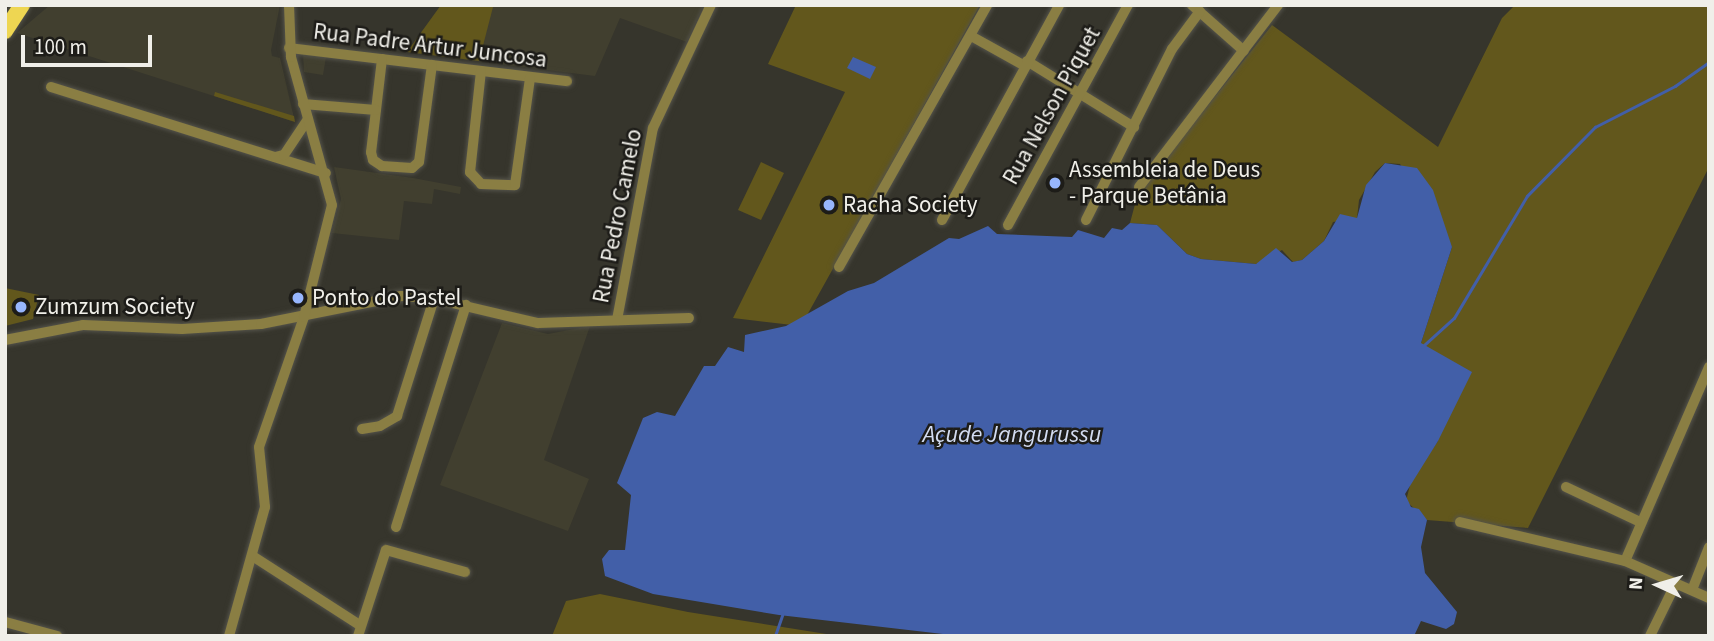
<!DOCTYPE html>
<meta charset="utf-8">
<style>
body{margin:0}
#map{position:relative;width:1714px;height:641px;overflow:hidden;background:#36352c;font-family:"Source Sans 3",sans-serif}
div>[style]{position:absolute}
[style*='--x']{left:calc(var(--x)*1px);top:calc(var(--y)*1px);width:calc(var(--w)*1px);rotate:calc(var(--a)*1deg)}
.built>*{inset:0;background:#413f2f}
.green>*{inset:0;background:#62571c}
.water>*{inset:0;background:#425fa8}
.stream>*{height:2.5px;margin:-1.25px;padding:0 1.25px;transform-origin:1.25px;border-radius:1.25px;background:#425fa8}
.roads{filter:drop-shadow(0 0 2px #54534a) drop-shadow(0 0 2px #54534a)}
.minor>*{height:10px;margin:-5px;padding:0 5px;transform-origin:5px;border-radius:5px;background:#8a7e43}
.trunk>*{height:16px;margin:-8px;padding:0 8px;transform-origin:8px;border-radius:8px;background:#eed652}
.dots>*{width:19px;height:19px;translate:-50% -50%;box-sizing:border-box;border:4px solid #1d1c18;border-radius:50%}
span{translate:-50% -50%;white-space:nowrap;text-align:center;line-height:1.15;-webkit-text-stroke:5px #1d1c18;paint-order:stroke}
.street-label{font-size:23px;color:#f0efe9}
.poi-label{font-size:23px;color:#f0efe9}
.left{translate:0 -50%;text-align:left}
.water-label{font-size:24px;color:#d3dcf1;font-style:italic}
.frame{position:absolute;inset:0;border:7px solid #f0efe9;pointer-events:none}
.north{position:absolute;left:1623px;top:550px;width:70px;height:70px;-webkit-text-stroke:5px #1d1c18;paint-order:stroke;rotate:274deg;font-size:19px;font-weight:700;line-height:28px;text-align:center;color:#f0efe9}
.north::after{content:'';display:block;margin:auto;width:24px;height:32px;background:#f0efe9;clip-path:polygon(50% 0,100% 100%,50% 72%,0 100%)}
.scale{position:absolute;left:21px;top:35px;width:131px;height:32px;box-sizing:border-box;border:4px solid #f0efe9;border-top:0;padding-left:9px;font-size:21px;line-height:24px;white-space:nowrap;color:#f0efe9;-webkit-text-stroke:5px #1d1c18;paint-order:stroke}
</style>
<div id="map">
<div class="built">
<i style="clip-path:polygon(50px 5px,280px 5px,271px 50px,272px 56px,280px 58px,295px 122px,17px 33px)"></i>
<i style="clip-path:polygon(441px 5px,702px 5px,703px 6px,687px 42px,620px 18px,595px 76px,407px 52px)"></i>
<i style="clip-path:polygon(303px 54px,326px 57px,323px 75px,304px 72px)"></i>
<i style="clip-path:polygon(334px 167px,413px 178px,461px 187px,460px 194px,434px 189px,432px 204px,404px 201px,399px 240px,332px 233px,341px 199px)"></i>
<i style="clip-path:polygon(502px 323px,548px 334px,590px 326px,544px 460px,589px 479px,568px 531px,440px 485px)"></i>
</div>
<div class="green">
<i style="clip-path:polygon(441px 5px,493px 7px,479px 61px,407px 52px)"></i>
<i style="clip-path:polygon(796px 5px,980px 5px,801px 326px,733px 318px,845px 92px,768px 64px)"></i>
<i style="clip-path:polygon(1515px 5px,1709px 5px,1709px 167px,1528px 528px,1427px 520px,1406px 501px,1411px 481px,1438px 441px,1421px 343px,1452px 247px,1400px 164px,1385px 163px,1375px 172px,1359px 200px,1357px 218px,1333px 222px,1324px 241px,1302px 260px,1293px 262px,1282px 250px,1256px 264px,1201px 259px,1187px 254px,1157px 225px,1130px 223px,1138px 193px,1272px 25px,1438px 147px,1502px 18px)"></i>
<i style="clip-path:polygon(215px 92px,294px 116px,295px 122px,214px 96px)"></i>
<i style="clip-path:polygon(761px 162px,784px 173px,761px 220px,738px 210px)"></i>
<i style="clip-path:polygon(5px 288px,39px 295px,33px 319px,5px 326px)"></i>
<i style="clip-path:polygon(600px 594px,688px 612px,839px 636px,552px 636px,566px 601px)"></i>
</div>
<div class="water">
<i style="clip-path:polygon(853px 57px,876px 67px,870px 79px,847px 68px)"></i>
<i style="clip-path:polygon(1385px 163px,1417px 168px,1433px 190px,1452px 247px,1421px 343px,1472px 372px,1438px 441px,1405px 494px,1411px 507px,1419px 509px,1427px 520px,1421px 547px,1425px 573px,1457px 612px,1454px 624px,1446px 629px,1421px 621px,1414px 636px,960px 636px,779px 615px,653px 594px,605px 576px,602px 559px,609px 550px,625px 550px,631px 495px,617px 483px,643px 418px,657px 412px,675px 416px,704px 366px,715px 366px,728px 347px,744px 352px,745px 335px,786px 326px,848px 291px,874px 283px,949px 238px,959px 239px,988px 226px,997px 234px,1072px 237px,1078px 230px,1104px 238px,1112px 228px,1122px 230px,1130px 223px,1157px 225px,1187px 254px,1201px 259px,1256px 264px,1276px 248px,1292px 262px,1302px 260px,1324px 241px,1340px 214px,1357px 218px,1366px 185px)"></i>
</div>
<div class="stream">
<i style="--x:1422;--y:347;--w:43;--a:-42.2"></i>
<i style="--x:1454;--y:318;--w:142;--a:-59.1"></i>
<i style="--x:1527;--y:196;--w:97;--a:-45.4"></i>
<i style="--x:1595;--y:127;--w:90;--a:-27.1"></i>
<i style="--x:1675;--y:86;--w:42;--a:-35.2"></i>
<i style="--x:775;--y:636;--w:24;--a:-71"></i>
</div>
<div class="roads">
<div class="minor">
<i style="--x:1192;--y:5;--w:69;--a:41.5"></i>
<i style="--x:971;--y:36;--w:62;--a:29.1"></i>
<i style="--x:289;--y:48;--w:280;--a:6.8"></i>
<i style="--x:382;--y:59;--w:94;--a:96.7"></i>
<i style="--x:371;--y:152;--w:8;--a:76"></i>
<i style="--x:373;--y:160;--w:11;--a:34"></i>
<i style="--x:382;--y:166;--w:30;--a:4"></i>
<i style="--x:412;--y:168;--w:9;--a:-41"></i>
<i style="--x:419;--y:162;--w:98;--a:-82.4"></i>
<i style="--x:1027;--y:61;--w:126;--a:31.7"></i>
<i style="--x:481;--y:71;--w:102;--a:96.2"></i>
<i style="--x:470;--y:172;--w:16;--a:47"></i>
<i style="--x:481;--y:184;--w:34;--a:2"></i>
<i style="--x:515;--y:185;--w:108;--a:-82"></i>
<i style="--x:51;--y:87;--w:288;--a:17.4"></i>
<i style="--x:303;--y:104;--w:73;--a:4.7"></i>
<i style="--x:275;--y:157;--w:9;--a:-13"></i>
<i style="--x:284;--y:155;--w:43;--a:-56.3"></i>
<i style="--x:1139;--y:187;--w:229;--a:-52.6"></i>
<i style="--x:942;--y:220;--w:245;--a:-61.4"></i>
<i style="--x:1086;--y:220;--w:191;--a:-63.3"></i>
<i style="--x:1172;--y:49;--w:47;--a:-53.6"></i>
<i style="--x:1008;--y:225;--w:251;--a:-61.4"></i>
<i style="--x:839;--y:267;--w:301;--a:-60.5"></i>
<i style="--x:617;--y:320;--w:195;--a:-79.4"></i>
<i style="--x:653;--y:128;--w:136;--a:-64.8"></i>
<i style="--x:5;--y:340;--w:79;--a:-10.9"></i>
<i style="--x:83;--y:325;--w:99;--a:2.3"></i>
<i style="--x:182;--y:329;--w:79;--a:-3.6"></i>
<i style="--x:261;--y:324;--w:143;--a:-11.3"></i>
<i style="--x:401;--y:296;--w:30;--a:4"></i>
<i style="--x:431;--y:298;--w:110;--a:13.2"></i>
<i style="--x:538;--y:323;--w:151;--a:-1.9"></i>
<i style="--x:1709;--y:367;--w:211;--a:113.4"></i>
<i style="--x:1625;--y:561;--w:92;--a:23.8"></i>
<i style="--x:362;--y:429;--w:18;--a:-9"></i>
<i style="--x:380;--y:426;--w:20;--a:-30"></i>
<i style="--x:397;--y:416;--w:123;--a:-72.5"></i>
<i style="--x:1566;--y:487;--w:82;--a:25.3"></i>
<i style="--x:1460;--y:522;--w:170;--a:13.3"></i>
<i style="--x:396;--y:527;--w:233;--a:-72.5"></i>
<i style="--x:254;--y:557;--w:127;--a:32.8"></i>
<i style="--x:1692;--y:590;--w:46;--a:-68.4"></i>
<i style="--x:5;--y:622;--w:54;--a:15.1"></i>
<i style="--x:229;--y:636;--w:134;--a:-74.4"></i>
<i style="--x:265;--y:507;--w:60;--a:-95.7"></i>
<i style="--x:259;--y:447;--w:138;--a:-70.9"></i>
<i style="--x:304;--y:317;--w:115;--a:-76"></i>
<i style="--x:332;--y:205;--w:154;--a:-105.5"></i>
<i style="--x:291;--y:57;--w:52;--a:-92.2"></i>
<i style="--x:358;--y:636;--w:90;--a:-72"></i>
<i style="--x:386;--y:550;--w:82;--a:15.6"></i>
<i style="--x:1650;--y:636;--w:59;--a:-63.9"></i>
</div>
<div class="trunk">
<i style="--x:5;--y:31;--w:31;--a:-57"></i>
</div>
</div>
<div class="dots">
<i style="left:1055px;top:183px;background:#97b6fd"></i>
<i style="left:829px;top:205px;background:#97b6fd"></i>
<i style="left:298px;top:298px;background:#97b6fd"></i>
<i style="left:21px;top:307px;background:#97b6fd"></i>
</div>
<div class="street-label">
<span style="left:430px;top:46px;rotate:7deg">Rua Padre Artur Juncosa</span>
<span style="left:1052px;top:106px;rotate:-61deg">Rua Nelson Piquet</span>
<span style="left:618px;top:216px;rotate:-79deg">Rua Pedro Camelo</span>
</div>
<div class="poi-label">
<span class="left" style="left:1069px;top:183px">Assembleia de Deus<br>- Parque Betânia</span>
<span class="left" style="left:843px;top:205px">Racha Society</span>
<span class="left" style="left:312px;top:298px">Ponto do Pastel</span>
<span class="left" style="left:35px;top:307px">Zumzum Society</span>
</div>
<div class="water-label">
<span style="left:1012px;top:435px">Açude Jangurussu</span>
</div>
<div class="frame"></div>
<div class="north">N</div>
<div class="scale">100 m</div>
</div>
